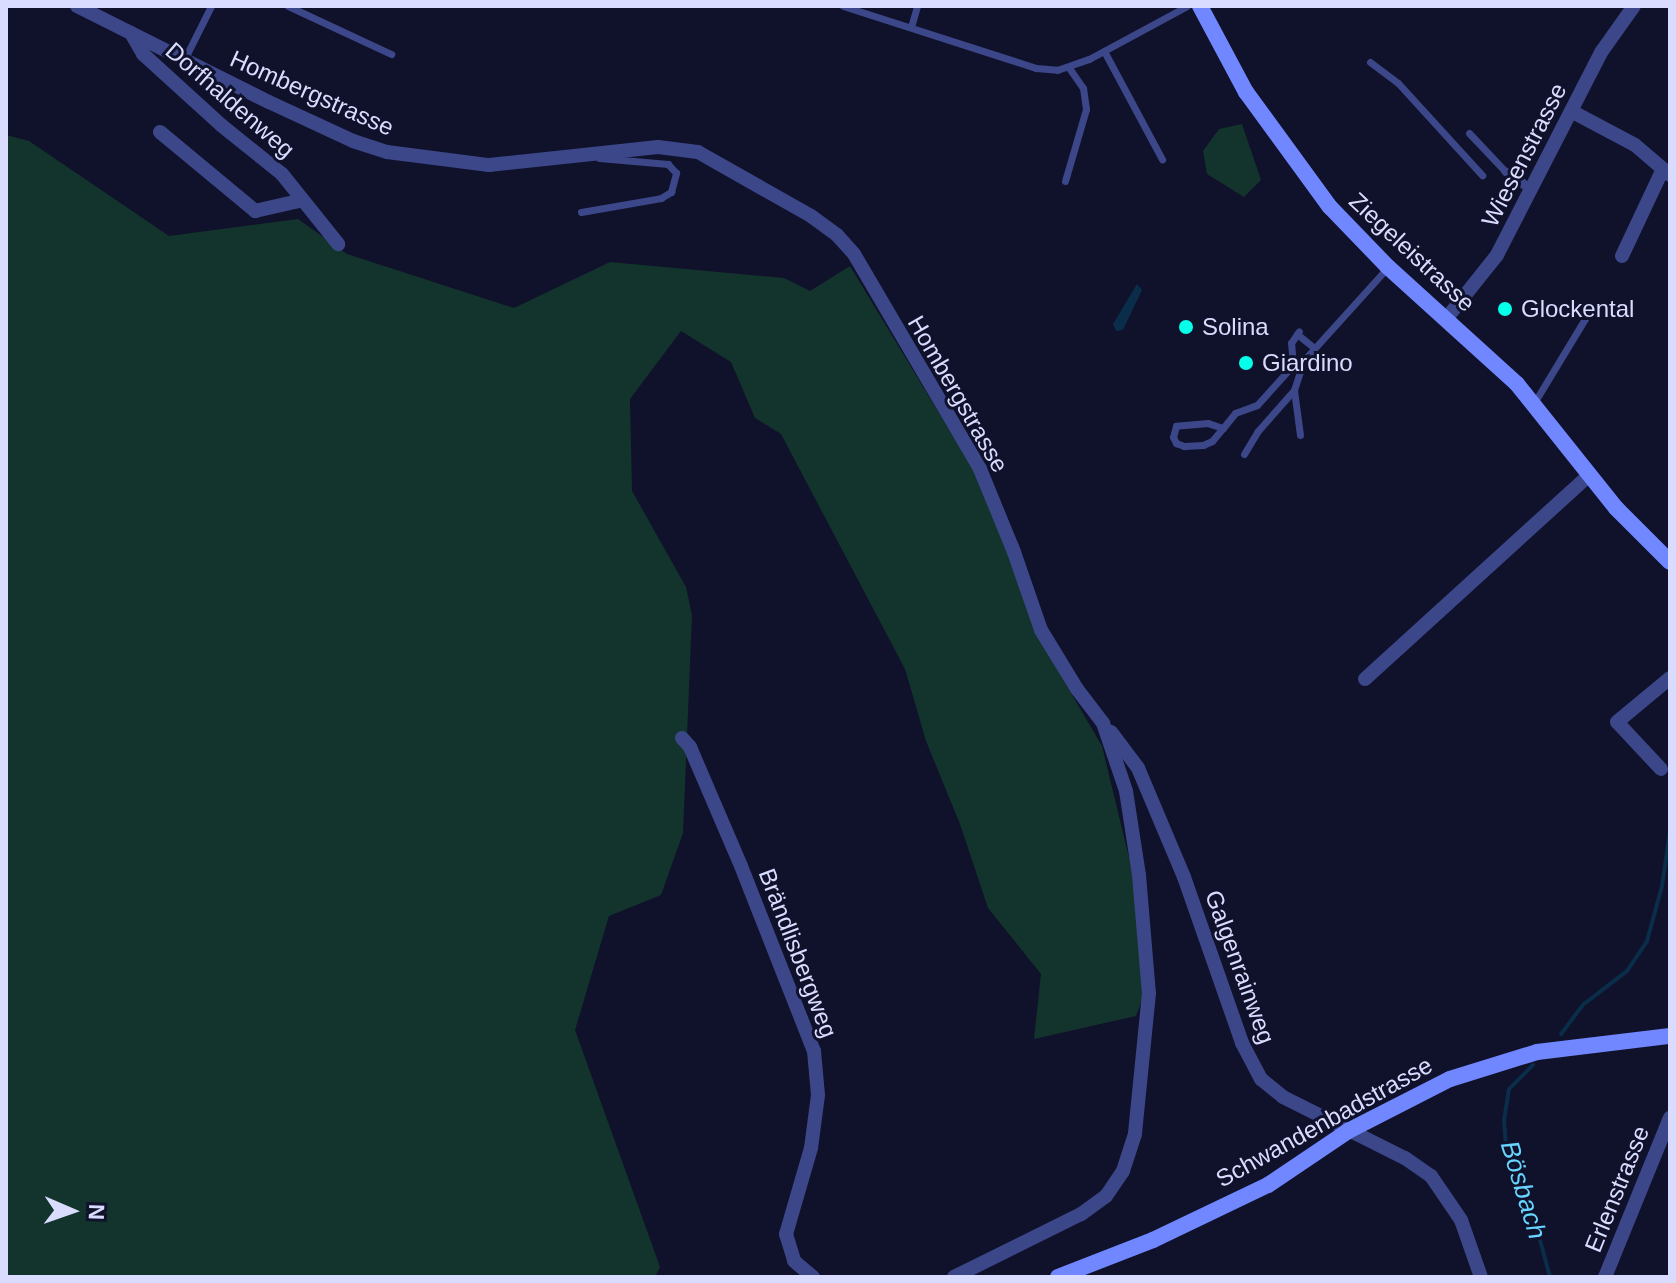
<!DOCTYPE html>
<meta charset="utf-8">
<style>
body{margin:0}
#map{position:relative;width:1676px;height:1283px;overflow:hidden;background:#10112a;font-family:Helvetica,sans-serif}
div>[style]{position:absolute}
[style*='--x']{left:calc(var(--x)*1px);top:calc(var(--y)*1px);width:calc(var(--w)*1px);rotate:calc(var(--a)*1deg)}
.green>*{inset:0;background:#13342d}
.water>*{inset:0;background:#0a2d49}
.stream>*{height:4px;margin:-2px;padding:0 2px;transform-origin:2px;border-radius:2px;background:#0a2d49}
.lane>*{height:7px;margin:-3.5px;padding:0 3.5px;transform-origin:3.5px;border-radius:3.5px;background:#3b4789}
.street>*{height:14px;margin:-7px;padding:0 7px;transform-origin:7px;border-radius:7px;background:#3b4789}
.secondary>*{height:16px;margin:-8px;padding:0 8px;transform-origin:8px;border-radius:8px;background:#7087ff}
.dots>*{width:22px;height:22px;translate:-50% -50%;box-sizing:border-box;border:4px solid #10112a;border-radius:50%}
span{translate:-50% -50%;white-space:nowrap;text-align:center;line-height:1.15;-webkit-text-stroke:6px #10112a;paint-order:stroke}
.street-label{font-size:24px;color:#d9dcff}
.poi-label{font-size:24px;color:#d9dcff}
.left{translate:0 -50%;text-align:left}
.water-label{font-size:26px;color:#67d5ff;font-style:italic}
.frame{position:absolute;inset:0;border:8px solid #d9dcff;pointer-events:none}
.north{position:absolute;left:32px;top:1171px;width:80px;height:80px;-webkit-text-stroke:6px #10112a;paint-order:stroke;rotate:92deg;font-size:22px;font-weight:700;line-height:32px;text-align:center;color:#d9dcff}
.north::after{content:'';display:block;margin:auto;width:28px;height:36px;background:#d9dcff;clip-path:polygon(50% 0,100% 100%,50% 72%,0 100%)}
</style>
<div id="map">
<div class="green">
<i style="clip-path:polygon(1242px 124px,1261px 180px,1244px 197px,1207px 174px,1203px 151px,1219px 129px)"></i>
<i style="clip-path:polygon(6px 135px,29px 141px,169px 236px,298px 219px,347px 254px,514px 308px,610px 262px,784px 278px,810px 291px,850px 266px,974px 471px,1009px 556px,1033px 628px,1102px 746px,1133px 874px,1143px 997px,1136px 1016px,1034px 1039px,1041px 974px,988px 908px,960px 824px,926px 741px,905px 669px,781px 434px,755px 418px,731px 362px,681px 331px,630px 399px,632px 491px,686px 587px,692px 615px,683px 833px,661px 895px,609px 916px,575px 1030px,660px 1267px,655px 1277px,6px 1277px)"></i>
</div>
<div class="water">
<i style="clip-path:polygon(1137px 284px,1142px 290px,1123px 330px,1116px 331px,1113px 324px)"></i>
</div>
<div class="stream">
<i style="--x:1561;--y:1034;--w:38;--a:-53"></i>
<i style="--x:1584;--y:1004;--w:54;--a:-37.5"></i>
<i style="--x:1627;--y:971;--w:36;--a:-56"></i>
<i style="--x:1647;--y:941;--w:57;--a:-74.7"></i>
<i style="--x:1662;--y:886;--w:56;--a:-81.7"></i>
<i style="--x:1533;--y:1065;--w:34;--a:135"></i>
<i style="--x:1509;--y:1089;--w:30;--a:99"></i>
<i style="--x:1504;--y:1119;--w:30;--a:86"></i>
<i style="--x:1506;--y:1149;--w:86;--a:68.8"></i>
<i style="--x:1537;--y:1229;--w:50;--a:74.8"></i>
</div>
<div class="lane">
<i style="--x:288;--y:6;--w:114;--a:25"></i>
<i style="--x:843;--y:6;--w:203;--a:17.8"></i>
<i style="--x:1036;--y:68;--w:21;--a:5"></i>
<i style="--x:1057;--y:70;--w:34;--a:-19"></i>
<i style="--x:1089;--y:59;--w:111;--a:-28.4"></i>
<i style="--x:911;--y:27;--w:22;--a:-74"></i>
<i style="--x:1104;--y:51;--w:123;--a:61.8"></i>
<i style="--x:184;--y:60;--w:60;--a:-63.4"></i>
<i style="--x:1370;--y:62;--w:35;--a:37"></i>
<i style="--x:1398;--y:83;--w:125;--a:47.6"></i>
<i style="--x:1469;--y:133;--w:51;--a:46.6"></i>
<i style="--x:1504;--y:170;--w:12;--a:20"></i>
<i style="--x:1515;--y:174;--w:23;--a:45"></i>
<i style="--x:1505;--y:172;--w:27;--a:36"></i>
<i style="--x:1065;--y:181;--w:75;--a:-73.7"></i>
<i style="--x:1086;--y:109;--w:21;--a:-98"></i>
<i style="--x:1083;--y:88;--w:24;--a:-125"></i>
<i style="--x:581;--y:212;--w:81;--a:-9.9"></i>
<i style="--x:661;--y:198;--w:12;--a:-31"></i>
<i style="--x:671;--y:192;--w:20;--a:-75"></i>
<i style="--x:676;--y:173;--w:12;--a:-132"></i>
<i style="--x:668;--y:164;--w:69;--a:-175"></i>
<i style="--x:1297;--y:334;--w:22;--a:39"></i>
<i style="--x:1534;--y:403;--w:110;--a:-58.8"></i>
<i style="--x:1223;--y:428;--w:16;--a:-162"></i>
<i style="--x:1208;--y:423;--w:32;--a:175"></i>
<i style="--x:1176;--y:426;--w:11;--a:105"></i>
<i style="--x:1173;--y:437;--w:7;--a:63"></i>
<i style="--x:1176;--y:443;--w:9;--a:21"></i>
<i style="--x:1184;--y:446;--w:19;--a:-3"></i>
<i style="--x:1203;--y:445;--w:10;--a:-24"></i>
<i style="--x:1212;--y:441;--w:17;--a:-50"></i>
<i style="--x:1223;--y:428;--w:19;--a:-51"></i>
<i style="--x:1235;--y:413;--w:23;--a:-20"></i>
<i style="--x:1257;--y:405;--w:54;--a:-48"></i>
<i style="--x:1293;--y:365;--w:22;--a:-95"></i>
<i style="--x:1291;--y:343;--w:14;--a:-56"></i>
<i style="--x:1300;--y:435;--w:45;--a:-97.6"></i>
<i style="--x:1294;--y:390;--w:32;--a:-72"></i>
<i style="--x:1304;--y:360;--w:124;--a:-47.9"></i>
<i style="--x:1244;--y:454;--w:26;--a:-59"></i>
<i style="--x:1257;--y:432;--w:56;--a:-48.6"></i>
</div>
<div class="street">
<i style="--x:77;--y:6;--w:215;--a:26.6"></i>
<i style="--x:269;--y:102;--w:93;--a:24.9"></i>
<i style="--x:353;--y:141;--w:36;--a:18"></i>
<i style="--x:387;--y:152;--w:103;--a:7.3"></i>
<i style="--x:489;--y:165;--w:170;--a:-6.1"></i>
<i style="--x:658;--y:147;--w:40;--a:7.1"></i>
<i style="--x:698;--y:152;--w:130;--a:29.5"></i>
<i style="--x:811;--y:216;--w:32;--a:36"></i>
<i style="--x:837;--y:235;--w:25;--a:48"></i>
<i style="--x:854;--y:254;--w:249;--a:59.6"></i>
<i style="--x:980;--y:469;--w:90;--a:67.7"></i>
<i style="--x:1014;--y:552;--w:83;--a:70.9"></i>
<i style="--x:1041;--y:630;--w:69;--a:58.6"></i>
<i style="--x:1077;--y:689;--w:43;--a:52.6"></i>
<i style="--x:1103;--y:723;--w:72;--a:71.3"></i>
<i style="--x:1126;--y:791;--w:85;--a:81.2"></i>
<i style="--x:1139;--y:875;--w:118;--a:85.2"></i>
<i style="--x:1149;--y:993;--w:142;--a:95.7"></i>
<i style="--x:1135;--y:1134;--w:39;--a:108"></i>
<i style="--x:1123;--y:1171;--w:30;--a:124"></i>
<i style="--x:1106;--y:1196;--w:31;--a:144"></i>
<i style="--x:1081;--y:1214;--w:142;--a:153.6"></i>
<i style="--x:131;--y:33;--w:24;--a:60"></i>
<i style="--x:143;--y:54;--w:105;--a:42.3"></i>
<i style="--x:221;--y:125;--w:78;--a:38.8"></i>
<i style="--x:282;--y:174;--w:90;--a:51.3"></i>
<i style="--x:1571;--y:111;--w:72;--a:28"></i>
<i style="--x:1635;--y:145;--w:46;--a:40.6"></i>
<i style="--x:160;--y:132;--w:124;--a:39.7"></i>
<i style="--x:255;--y:211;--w:49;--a:-12.9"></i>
<i style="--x:1622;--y:256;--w:96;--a:-64.8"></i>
<i style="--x:1446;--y:319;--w:82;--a:-51.4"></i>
<i style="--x:1497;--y:255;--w:229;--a:-62.8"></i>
<i style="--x:1602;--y:51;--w:55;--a:-54.6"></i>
<i style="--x:1365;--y:679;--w:303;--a:-42.3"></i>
<i style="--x:1111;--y:732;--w:45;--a:53.1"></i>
<i style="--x:1138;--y:768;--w:118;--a:67.1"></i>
<i style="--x:1184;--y:877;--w:176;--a:70.7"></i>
<i style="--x:1242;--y:1043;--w:41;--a:62.2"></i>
<i style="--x:1261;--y:1079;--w:28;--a:39"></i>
<i style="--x:1283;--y:1097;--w:136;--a:26.6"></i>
<i style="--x:1405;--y:1158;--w:32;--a:35"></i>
<i style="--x:1431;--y:1176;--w:53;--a:55.7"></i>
<i style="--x:1461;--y:1220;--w:60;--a:70.7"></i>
<i style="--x:682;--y:738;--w:12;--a:48"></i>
<i style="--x:690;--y:747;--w:129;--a:66.8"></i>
<i style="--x:741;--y:866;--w:199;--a:68.5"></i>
<i style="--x:814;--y:1051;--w:44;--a:84.8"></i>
<i style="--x:818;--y:1095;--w:53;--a:97.5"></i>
<i style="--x:811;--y:1148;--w:90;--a:106.2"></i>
<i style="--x:786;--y:1234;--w:28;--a:73"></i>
<i style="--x:794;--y:1261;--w:25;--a:40"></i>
<i style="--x:1661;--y:769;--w:64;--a:-133.1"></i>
<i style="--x:1617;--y:722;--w:69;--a:-39.7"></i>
<i style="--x:1605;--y:1277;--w:172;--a:-67.8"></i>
</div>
<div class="secondary">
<i style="--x:1200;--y:6;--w:98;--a:61.9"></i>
<i style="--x:1246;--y:92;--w:142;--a:53.9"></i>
<i style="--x:1330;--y:207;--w:83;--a:46"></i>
<i style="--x:1388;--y:267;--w:174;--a:42.2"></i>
<i style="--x:1517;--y:384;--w:159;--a:51.4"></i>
<i style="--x:1616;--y:508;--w:76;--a:45"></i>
<i style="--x:1058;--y:1277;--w:102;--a:-21.3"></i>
<i style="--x:1153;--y:1240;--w:127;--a:-25.6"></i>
<i style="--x:1268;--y:1185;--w:97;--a:-34"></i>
<i style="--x:1348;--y:1131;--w:114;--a:-27"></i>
<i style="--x:1450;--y:1079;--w:91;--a:-17.2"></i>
<i style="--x:1537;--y:1052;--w:134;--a:-6.9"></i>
</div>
<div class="dots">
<i style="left:1505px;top:309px;background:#05ffe9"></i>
<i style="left:1186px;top:327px;background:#05ffe9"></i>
<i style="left:1246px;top:363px;background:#05ffe9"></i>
</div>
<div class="street-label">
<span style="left:312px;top:93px;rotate:24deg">Hombergstrasse</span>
<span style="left:230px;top:100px;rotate:41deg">Dorfhaldenweg</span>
<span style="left:1524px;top:155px;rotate:-63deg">Wiesenstrasse</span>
<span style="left:1412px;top:252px;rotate:43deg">Ziegeleistrasse</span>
<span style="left:958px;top:394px;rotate:60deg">Hombergstrasse</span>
<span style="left:798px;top:953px;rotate:69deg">Brändlisbergweg</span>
<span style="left:1240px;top:967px;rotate:70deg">Galgenrainweg</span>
<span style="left:1324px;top:1122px;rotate:-29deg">Schwandenbadstrasse</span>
<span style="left:1617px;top:1189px;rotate:-68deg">Erlenstrasse</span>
</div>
<div class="poi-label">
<span class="left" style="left:1521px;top:309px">Glockental</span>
<span class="left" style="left:1202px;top:327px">Solina</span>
<span class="left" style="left:1262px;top:363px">Giardino</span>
</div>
<div class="water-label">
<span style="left:1523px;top:1190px;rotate:73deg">Bösbach</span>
</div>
<div class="frame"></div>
<div class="north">N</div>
</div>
